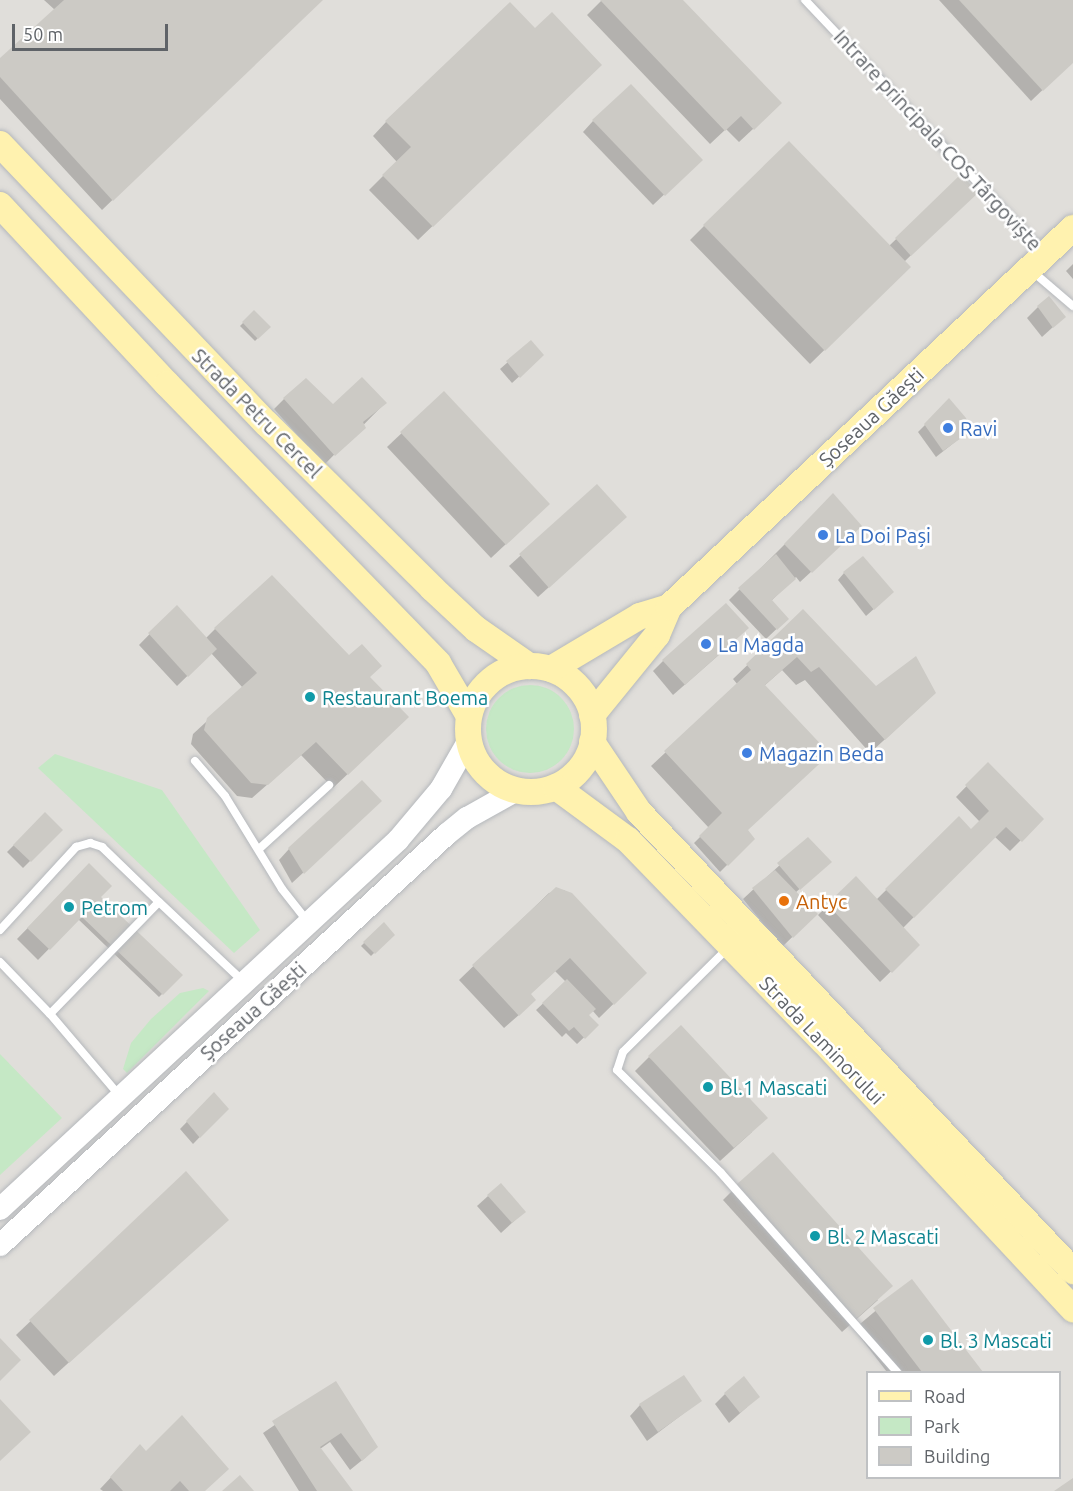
<!DOCTYPE html>
<meta charset="utf-8">
<style>
body{margin:0}
#map{position:relative;width:1073px;height:1491px;overflow:hidden;background:#f1efe8;font-family:Ubuntu,sans-serif}
div>[style]{position:absolute}
[style*='--x']{left:calc(var(--x)*1px);top:calc(var(--y)*1px);width:calc(var(--w)*1px);rotate:calc(var(--a)*1deg)}
.industrial>*{inset:0;background:#e0deda}
.green>*{inset:0;background:#c5e8c5}
.round{border-radius:50%}
.shadow>*{inset:0;background:#0003}
.building>*{inset:0;background:#cccac5}
.roads{filter:drop-shadow(0 0 2px #b5b8bc) drop-shadow(0 0 2px #b5b8bc)}
.service>*{height:8px;margin:-4px;padding:0 4px;transform-origin:4px;border-radius:4px;background:#fff}
.secondary>*{height:22px;margin:-11px;padding:0 11px;transform-origin:11px;border-radius:11px;background:#fff}
.primary>*{height:26px;margin:-13px;padding:0 13px;transform-origin:13px;border-radius:13px;background:#fff2af}
.primary>.ring{margin:-13px;padding:0;box-sizing:content-box;background:none;border:26px solid #fff2af;border-radius:50%}
.dots>*{width:16px;height:16px;translate:-50% -50%;box-sizing:border-box;border:3px solid #fff;border-radius:50%}
span{translate:-50% -50%;white-space:nowrap;text-align:center;line-height:1.15;-webkit-text-stroke:5px #fff;paint-order:stroke}
.street-label{font-size:20px;color:#5f6368}
.shop-label{font-size:20px;color:#366cbe}
.left{translate:0 -50%;text-align:left}
.culture-label{font-size:20px;color:#0d838f}
.food-label{font-size:20px;color:#c56008}
.legend{position:absolute;left:866px;top:1371px;width:195px;height:108px;box-sizing:border-box;background:#fff;border:2px solid #bfc1c3;margin:0;padding:8px 10px;list-style:none;font-size:18px;color:#5f6368}
.legend li{display:flex;align-items:center;gap:12px;height:30px}
.legend b{width:30px;border:2px solid #bfc1c3}
.scale{position:absolute;left:12px;top:24px;width:156px;height:27px;box-sizing:border-box;border:3px solid #5f6368;border-top:0;padding-left:8px;font-size:18px;line-height:21px;white-space:nowrap;color:#5f6368;-webkit-text-stroke:4px #fff;paint-order:stroke}
</style>
<div id="map">
<div class="industrial">
<i style="clip-path:polygon(evenodd,0 0,1073px 0,1073px 1491px,0 1491px,0 0,868px 1372px,1060px 1372px,1060px 1478px,868px 1478px,868px 1372px)"></i>
</div>
<div class="green">
<i class="round" style="left:486px;top:685px;width:88px;height:88px"></i>
<i style="clip-path:polygon(55px 754px,162px 790px,260px 930px,234px 953px,38px 768px)"></i>
<i style="clip-path:polygon(203px 988px,209px 991px,127px 1073px,123px 1069px,131px 1043px,151px 1019px,180px 993px)"></i>
<i style="clip-path:polygon(0 1054px,62px 1118px,0 1175px)"></i>
</div>
<div class="shadow">
<i style="clip-path:polygon(44px 0,321px 0,102px 210px,0 99px,0 60px,55px 10px)"></i>
<i style="clip-path:polygon(602px 0,681px 0,766px 117px,739px 142px,726px 129px,710px 144px,587px 15px)"></i>
<i style="clip-path:polygon(939px 0,1073px 0,1073px 61px,1031px 101px)"></i>
<i style="clip-path:polygon(586px 79px,418px 240px,369px 190px,397px 162px,373px 136px,386px 122px)"></i>
<i style="clip-path:polygon(593px 121px,690px 170px,653px 205px,583px 132px)"></i>
<i style="clip-path:polygon(961px 176px,976px 192px,904px 262px,895px 281px,810px 364px,690px 240px,704px 226px,889px 246px)"></i>
<i style="clip-path:polygon(1073px 264px,1073px 279px,1066px 271px)"></i>
<i style="clip-path:polygon(1038px 307px,1064px 317px,1042px 337px,1027px 318px)"></i>
<i style="clip-path:polygon(254px 312px,269px 327px,255px 341px,240px 326px)"></i>
<i style="clip-path:polygon(531px 342px,535px 362px,512px 383px,500px 369px)"></i>
<i style="clip-path:polygon(444px 393px,534px 518px,491px 558px,387px 447px)"></i>
<i style="clip-path:polygon(284px 399px,333px 406px,385px 403px,324px 465px,274px 409px)"></i>
<i style="clip-path:polygon(949px 401px,970px 430px,936px 457px,918px 432px)"></i>
<i style="clip-path:polygon(597px 486px,614px 528px,538px 597px,509px 566px)"></i>
<i style="clip-path:polygon(823px 506px,850px 536px,800px 582px,796px 577px,771px 601px,787px 619px,766px 639px,729px 600px)"></i>
<i style="clip-path:polygon(844px 573px,885px 599px,866px 616px,838px 580px)"></i>
<i style="clip-path:polygon(176px 607px,205px 639px,215px 629px,349px 658px,369px 678px,393px 731px,333px 788px,301px 755px,252px 798px,237px 796px,191px 744px,193px 734px,243px 688px,211px 653px,177px 686px,139px 645px)"></i>
<i style="clip-path:polygon(803px 611px,875px 688px,920px 707px,870px 753px,805px 680px,796px 685px,782px 670px,764px 686px,747px 830px,753px 839px,720px 872px,694px 843px,709px 828px,651px 766px,738px 685px,733px 679px)"></i>
<i style="clip-path:polygon(737px 639px,673px 695px,653px 671px,663px 661px)"></i>
<i style="clip-path:polygon(988px 764px,1042px 819px,1010px 851px,994px 836px,903px 928px,918px 945px,880px 982px,818px 915px,856px 878px,876px 900px,959px 818px,971px 831px,980px 822px,956px 797px)"></i>
<i style="clip-path:polygon(370px 811px,292px 883px,279px 860px,289px 849px)"></i>
<i style="clip-path:polygon(45px 814px,61px 830px,23px 868px,7px 852px)"></i>
<i style="clip-path:polygon(808px 839px,823px 868px,795px 893px,816px 914px,782px 947px,743px 899px)"></i>
<i style="clip-path:polygon(89px 865px,91px 905px,181px 975px,159px 997px,78px 919px,38px 960px,17px 939px)"></i>
<i style="clip-path:polygon(564px 890px,645px 973px,599px 1018px,592px 1010px,587px 1015px,597px 1025px,577px 1044px,566px 1033px,562px 1037px,536px 1010px,566px 982px,555px 971px,530px 994px,520px 1014px,504px 1028px,459px 980px,549px 893px)"></i>
<i style="clip-path:polygon(384px 924px,393px 934px,371px 956px,361px 946px)"></i>
<i style="clip-path:polygon(649px 1057px,752px 1132px,720px 1161px,635px 1071px)"></i>
<i style="clip-path:polygon(214px 1094px,227px 1109px,193px 1144px,180px 1129px)"></i>
<i style="clip-path:polygon(186px 1173px,181px 1260px,54px 1376px,16px 1335px)"></i>
<i style="clip-path:polygon(737px 1186px,878px 1300px,842px 1332px,723px 1200px)"></i>
<i style="clip-path:polygon(488px 1196px,524px 1212px,501px 1233px,477px 1206px)"></i>
<i style="clip-path:polygon(911px 1281px,981px 1372px,887px 1372px,854px 1329px)"></i>
<i style="clip-path:polygon(336px 1383px,366px 1457px,350px 1470px,330px 1442px,320px 1449px,351px 1491px,299px 1491px,263px 1433px)"></i>
<i style="clip-path:polygon(725px 1394px,747px 1407px,729px 1423px,715px 1404px)"></i>
<i style="clip-path:polygon(700px 1401px,647px 1441px,630px 1416px,640px 1405px)"></i>
<i style="clip-path:polygon(130px 1457px,204px 1491px,103px 1491px,100px 1489px)"></i>
</div>
<div class="building">
<i style="clip-path:polygon(64px 0,323px 0,113px 201px,0 77px,0 58px)"></i>
<i style="clip-path:polygon(600px 0,683px 0,782px 103px,754px 130px,741px 116px,725px 131px)"></i>
<i style="clip-path:polygon(959px 0,1073px 0,1073px 63px,1043px 91px)"></i>
<i style="clip-path:polygon(510px 2px,535px 28px,552px 12px,602px 65px,433px 227px,382px 175px,411px 147px,385px 121px)"></i>
<i style="clip-path:polygon(631px 84px,703px 160px,665px 196px,592px 120px)"></i>
<i style="clip-path:polygon(789px 141px,911px 267px,825px 351px,703px 225px)"></i>
<i style="clip-path:polygon(961px 174px,978px 193px,911px 256px,895px 238px)"></i>
<i style="clip-path:polygon(1049px 296px,1066px 317px,1053px 328px,1037px 306px)"></i>
<i style="clip-path:polygon(254px 310px,271px 327px,258px 339px,242px 322px)"></i>
<i style="clip-path:polygon(531px 340px,544px 355px,520px 378px,506px 361px)"></i>
<i style="clip-path:polygon(362px 377px,387px 403px,363px 422px,366px 428px,335px 456px,283px 398px,306px 378px,333px 404px)"></i>
<i style="clip-path:polygon(444px 391px,550px 504px,506px 545px,400px 432px)"></i>
<i style="clip-path:polygon(949px 398px,966px 418px,971px 431px,943px 451px,924px 424px)"></i>
<i style="clip-path:polygon(597px 484px,627px 517px,549px 588px,519px 554px)"></i>
<i style="clip-path:polygon(833px 493px,862px 526px,812px 573px,784px 544px)"></i>
<i style="clip-path:polygon(776px 554px,796px 579px,772px 600px,789px 619px,777px 630px,738px 588px)"></i>
<i style="clip-path:polygon(863px 556px,894px 592px,874px 610px,843px 572px)"></i>
<i style="clip-path:polygon(272px 575px,349px 655px,362px 644px,382px 666px,370px 677px,409px 717px,348px 775px,316px 742px,268px 785px,251px 783px,204px 730px,207px 718px,257px 673px,214px 628px)"></i>
<i style="clip-path:polygon(726px 603px,749px 628px,685px 685px,662px 660px)"></i>
<i style="clip-path:polygon(177px 605px,217px 649px,188px 677px,148px 633px)"></i>
<i style="clip-path:polygon(803px 609px,876px 686px,916px 656px,936px 693px,885px 740px,819px 667px,811px 672px,797px 657px,765px 685px,830px 754px,748px 830px,755px 839px,728px 866px,699px 836px,722px 813px,664px 751px,751px 670px,746px 664px)"></i>
<i style="clip-path:polygon(988px 762px,1044px 819px,1022px 842px,1006px 827px,914px 918px,885px 889px,959px 816px,971px 829px,989px 811px,965px 785px)"></i>
<i style="clip-path:polygon(362px 780px,382px 801px,304px 874px,288px 848px)"></i>
<i style="clip-path:polygon(45px 812px,63px 830px,31px 862px,13px 845px)"></i>
<i style="clip-path:polygon(808px 837px,832px 862px,800px 890px,777px 863px)"></i>
<i style="clip-path:polygon(89px 863px,112px 886px,101px 897px,183px 975px,163px 995px,82px 917px,50px 950px,27px 928px)"></i>
<i style="clip-path:polygon(775px 870px,818px 914px,793px 938px,752px 888px)"></i>
<i style="clip-path:polygon(856px 876px,920px 945px,892px 973px,827px 904px)"></i>
<i style="clip-path:polygon(556px 887px,572px 893px,647px 973px,614px 1005px,570px 958px,531px 994px,536px 1000px,519px 1016px,472px 965px)"></i>
<i style="clip-path:polygon(384px 922px,395px 935px,375px 954px,363px 942px)"></i>
<i style="clip-path:polygon(567px 979px,596px 1009px,589px 1015px,599px 1025px,585px 1039px,574px 1027px,569px 1031px,542px 1003px)"></i>
<i style="clip-path:polygon(681px 1025px,768px 1118px,734px 1148px,648px 1056px)"></i>
<i style="clip-path:polygon(214px 1092px,229px 1109px,200px 1138px,186px 1121px)"></i>
<i style="clip-path:polygon(773px 1152px,893px 1286px,856px 1319px,736px 1185px)"></i>
<i style="clip-path:polygon(186px 1171px,229px 1220px,69px 1363px,29px 1320px)"></i>
<i style="clip-path:polygon(501px 1183px,526px 1212px,512px 1223px,487px 1195px)"></i>
<i style="clip-path:polygon(912px 1279px,983px 1372px,922px 1372px,873px 1308px)"></i>
<i style="clip-path:polygon(0 1338px,21px 1360px,0 1381px)"></i>
<i style="clip-path:polygon(684px 1375px,702px 1401px,658px 1432px,639px 1404px)"></i>
<i style="clip-path:polygon(744px 1376px,760px 1397px,740px 1413px,724px 1393px)"></i>
<i style="clip-path:polygon(336px 1381px,378px 1447px,362px 1461px,341px 1433px,320px 1447px,353px 1491px,317px 1491px,272px 1421px)"></i>
<i style="clip-path:polygon(0 1399px,31px 1432px,0 1461px)"></i>
<i style="clip-path:polygon(182px 1415px,229px 1469px,205px 1491px,189px 1491px,180px 1481px,170px 1491px,123px 1491px,110px 1477px,140px 1444px,146px 1451px)"></i>
<i style="clip-path:polygon(240px 1475px,254px 1491px,222px 1491px)"></i>
<i style="clip-path:polygon(1073px 1478px,1073px 1491px,1054px 1491px)"></i>
</div>
<div class="roads">
<div class="service">
<i style="--x:805;--y:0;--w:348;--a:46.6"></i>
<i style="--x:1032;--y:271;--w:54;--a:40.5"></i>
<i style="--x:195;--y:761;--w:46;--a:49.4"></i>
<i style="--x:225;--y:796;--w:109;--a:58.5"></i>
<i style="--x:282;--y:889;--w:42;--a:51.8"></i>
<i style="--x:259;--y:849;--w:95;--a:-42.4"></i>
<i style="--x:0;--y:930;--w:113;--a:-47.5"></i>
<i style="--x:76;--y:847;--w:15;--a:-16"></i>
<i style="--x:90;--y:843;--w:13;--a:18"></i>
<i style="--x:102;--y:847;--w:79;--a:44"></i>
<i style="--x:729;--y:947;--w:149;--a:135.3"></i>
<i style="--x:623;--y:1052;--w:19;--a:108"></i>
<i style="--x:617;--y:1070;--w:146;--a:44.7"></i>
<i style="--x:721;--y:1173;--w:266;--a:48.5"></i>
<i style="--x:0;--y:962;--w:72;--a:46.1"></i>
<i style="--x:119;--y:1095;--w:106;--a:-130.4"></i>
<i style="--x:50;--y:1014;--w:156;--a:-45.8"></i>
<i style="--x:159;--y:902;--w:117;--a:43.3"></i>
</div>
<div class="secondary">
<i style="--x:0;--y:1209;--w:543;--a:-42.83"></i>
<i style="--x:398;--y:840;--w:67;--a:-49.9"></i>
<i style="--x:441;--y:789;--w:56;--a:-60.3"></i>
<i style="--x:0;--y:1245;--w:607;--a:-42.6"></i>
<i style="--x:447;--y:834;--w:26;--a:-39"></i>
<i style="--x:467;--y:818;--w:57;--a:-29.2"></i>
</div>
<div class="primary">
<i style="--x:0;--y:144;--w:387;--a:46.4"></i>
<i style="--x:267;--y:424;--w:233;--a:44.8"></i>
<i style="--x:432;--y:588;--w:60;--a:43"></i>
<i style="--x:476;--y:629;--w:65;--a:34.9"></i>
<i style="--x:0;--y:205;--w:245;--a:47"></i>
<i style="--x:167;--y:384;--w:389;--a:45.8"></i>
<i style="--x:438;--y:663;--w:61;--a:59.7"></i>
<i class="ring" style="left:468px;top:666px;width:100px;height:100px"></i>
<i style="--x:551;--y:669;--w:104;--a:-30.8"></i>
<i style="--x:640;--y:616;--w:30;--a:-17"></i>
<i style="--x:592;--y:715;--w:103;--a:-50.9"></i>
<i style="--x:657;--y:635;--w:30;--a:-67"></i>
<i style="--x:669;--y:607;--w:554;--a:-43.17"></i>
<i style="--x:592;--y:742;--w:84;--a:56.1"></i>
<i style="--x:639;--y:812;--w:632;--a:46.6"></i>
<i style="--x:556;--y:787;--w:89;--a:36.4"></i>
<i style="--x:628;--y:840;--w:280;--a:45.9"></i>
<i style="--x:823;--y:1041;--w:367;--a:47"></i>
</div>
</div>
<div class="dots">
<i style="left:948px;top:428px;background:#3f7fe0"></i>
<i style="left:823px;top:535px;background:#3f7fe0"></i>
<i style="left:706px;top:644px;background:#3f7fe0"></i>
<i style="left:310px;top:697px;background:#0f9aa8"></i>
<i style="left:747px;top:753px;background:#3f7fe0"></i>
<i style="left:784px;top:901px;background:#e8710a"></i>
<i style="left:69px;top:907px;background:#0f9aa8"></i>
<i style="left:708px;top:1087px;background:#0f9aa8"></i>
<i style="left:815px;top:1236px;background:#0f9aa8"></i>
<i style="left:928px;top:1340px;background:#0f9aa8"></i>
</div>
<div class="street-label">
<span style="left:938px;top:140px;rotate:47deg">Intrare principala COS Târgoviște</span>
<span style="left:257px;top:413px;rotate:45deg">Strada Petru Cercel</span>
<span style="left:871px;top:417px;rotate:-43deg">Șoseaua Găești</span>
<span style="left:253px;top:1011px;rotate:-42deg">Șoseaua Găești</span>
<span style="left:822px;top:1040px;rotate:46deg">Strada Laminorului</span>
</div>
<div class="shop-label">
<span class="left" style="left:960px;top:428px">Ravi</span>
<span class="left" style="left:835px;top:535px">La Doi Pași</span>
<span class="left" style="left:718px;top:644px">La Magda</span>
<span class="left" style="left:759px;top:753px">Magazin Beda</span>
</div>
<div class="culture-label">
<span class="left" style="left:322px;top:697px">Restaurant Boema</span>
<span class="left" style="left:81px;top:907px">Petrom</span>
<span class="left" style="left:720px;top:1087px">Bl.1 Mascati</span>
<span class="left" style="left:827px;top:1236px">Bl. 2 Mascati</span>
<span class="left" style="left:940px;top:1340px">Bl. 3 Mascati</span>
</div>
<div class="food-label">
<span class="left" style="left:796px;top:901px">Antyc</span>
</div>
<ul class="legend">
<li><b style="height:8px;background:#fff2af"></b>Road</li>
<li><b style="height:16px;background:#c5e8c5"></b>Park</li>
<li><b style="height:16px;background:#cccac5"></b>Building</li>
</ul>
<div class="scale">50 m</div>
</div>
